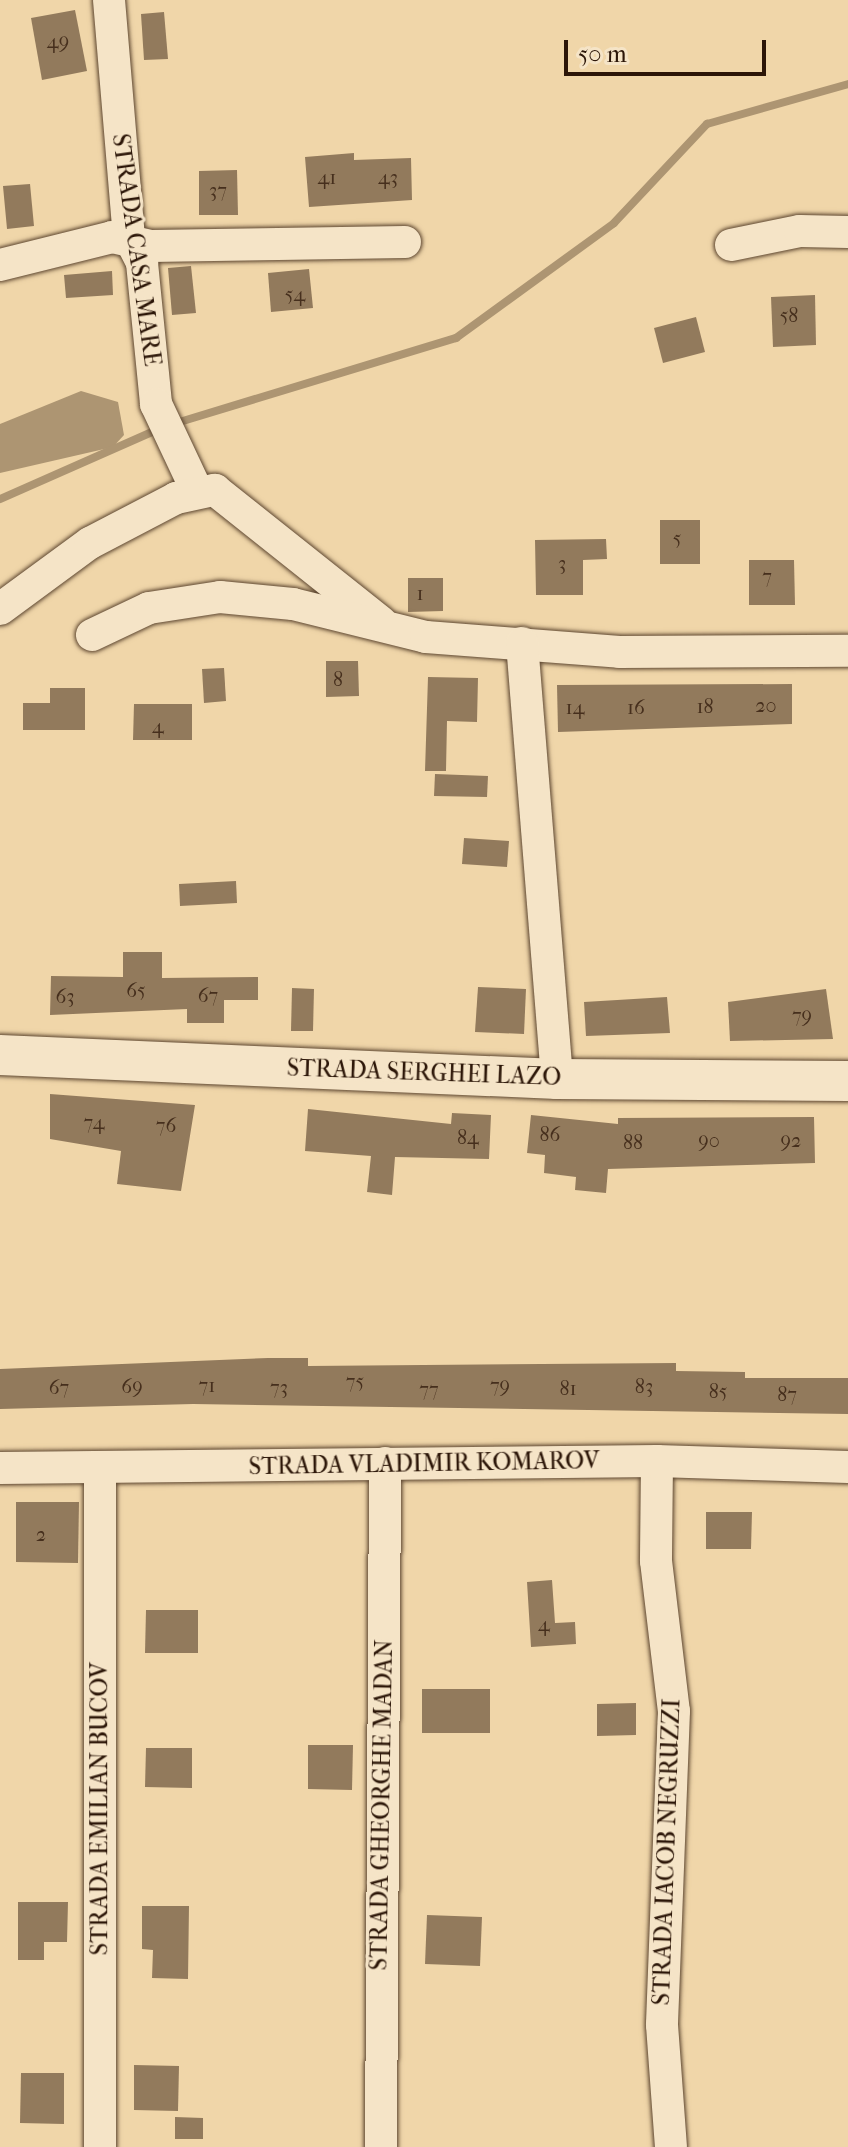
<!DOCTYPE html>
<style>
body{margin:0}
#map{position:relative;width:848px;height:2147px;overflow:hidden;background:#f0d6a9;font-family:"IM FELL French Canon",serif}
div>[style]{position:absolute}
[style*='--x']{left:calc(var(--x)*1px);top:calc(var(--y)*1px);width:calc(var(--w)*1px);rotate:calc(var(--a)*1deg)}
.water>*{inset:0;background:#ad9572}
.stream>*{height:8px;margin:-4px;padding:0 4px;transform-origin:4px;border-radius:4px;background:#ad9572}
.building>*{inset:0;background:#927a5c}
.roads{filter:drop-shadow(0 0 2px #5d4630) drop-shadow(0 0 2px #5d4630)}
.minor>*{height:32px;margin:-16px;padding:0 16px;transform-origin:16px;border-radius:16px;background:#f5e4c7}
.tertiary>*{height:40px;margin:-20px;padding:0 20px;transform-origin:20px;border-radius:20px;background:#f5e4c7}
span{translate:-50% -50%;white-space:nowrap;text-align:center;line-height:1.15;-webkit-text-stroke:6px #f5e4c7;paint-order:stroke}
.number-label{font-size:20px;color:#462f1d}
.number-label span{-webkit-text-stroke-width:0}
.street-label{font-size:24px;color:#2c1608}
.scale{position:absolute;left:564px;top:40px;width:202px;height:36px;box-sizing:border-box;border:4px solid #2c1608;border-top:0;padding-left:10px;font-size:24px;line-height:28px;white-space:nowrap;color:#2c1608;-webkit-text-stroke:6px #f5e4c7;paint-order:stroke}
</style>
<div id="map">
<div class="water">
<i style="clip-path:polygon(81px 391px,118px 402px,124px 435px,113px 447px,0 473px,0 424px)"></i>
</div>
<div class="stream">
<i style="--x:173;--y:424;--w:296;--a:-16.9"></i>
<i style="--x:456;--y:338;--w:195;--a:-36"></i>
<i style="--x:614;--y:223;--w:136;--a:-46.8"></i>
<i style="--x:707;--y:124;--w:147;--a:-15.8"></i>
<i style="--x:0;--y:499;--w:176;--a:-23.8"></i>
</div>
<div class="building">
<i style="clip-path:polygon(75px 10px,87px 71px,42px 80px,31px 18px)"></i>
<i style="clip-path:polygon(164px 12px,168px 59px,144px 60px,141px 14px)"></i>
<i style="clip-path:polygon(354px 153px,354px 160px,411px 158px,412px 200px,309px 207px,305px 157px)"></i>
<i style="clip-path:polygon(237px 170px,238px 215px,199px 215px,199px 171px)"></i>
<i style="clip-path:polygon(30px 184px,34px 226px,7px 229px,3px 186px)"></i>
<i style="clip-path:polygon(191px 266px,196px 313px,172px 315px,168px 268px)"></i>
<i style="clip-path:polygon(309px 269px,313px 308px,271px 312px,268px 273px)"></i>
<i style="clip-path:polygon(112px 271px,113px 295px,66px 298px,64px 275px)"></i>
<i style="clip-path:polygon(815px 295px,816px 345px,773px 347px,771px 297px)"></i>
<i style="clip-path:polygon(696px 317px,705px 352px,663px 363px,654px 328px)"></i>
<i style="clip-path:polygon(660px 520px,700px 520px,700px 564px,660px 564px)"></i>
<i style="clip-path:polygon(606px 539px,607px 559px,583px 560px,583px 595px,536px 595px,535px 540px)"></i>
<i style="clip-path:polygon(749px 560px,794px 560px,795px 605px,749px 605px)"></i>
<i style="clip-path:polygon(408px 578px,443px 578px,443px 611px,408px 612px)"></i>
<i style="clip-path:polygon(326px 661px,358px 661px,359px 696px,326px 697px)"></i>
<i style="clip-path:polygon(224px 668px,226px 701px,204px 703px,202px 669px)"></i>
<i style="clip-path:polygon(428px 677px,478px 678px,477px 722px,447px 721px,446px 771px,425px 771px)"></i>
<i style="clip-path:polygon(792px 684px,792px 724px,558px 732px,557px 685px)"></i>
<i style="clip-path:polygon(50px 688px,85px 688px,85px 730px,23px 730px,23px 703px,50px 703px)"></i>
<i style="clip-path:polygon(134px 704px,192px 704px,192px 740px,133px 740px)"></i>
<i style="clip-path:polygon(435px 774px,488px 776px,487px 797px,434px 796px)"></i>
<i style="clip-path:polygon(464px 838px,509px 841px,507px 867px,462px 864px)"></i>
<i style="clip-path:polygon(236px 881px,237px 903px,180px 906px,179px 884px)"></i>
<i style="clip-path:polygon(123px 952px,162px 952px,162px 978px,258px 977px,258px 1000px,224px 1000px,224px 1023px,187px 1023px,187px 1009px,50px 1015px,51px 976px,123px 977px)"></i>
<i style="clip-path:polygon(478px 987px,526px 989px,524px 1034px,475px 1032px)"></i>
<i style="clip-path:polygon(292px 988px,314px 989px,313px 1031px,291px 1031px)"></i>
<i style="clip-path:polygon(826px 989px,833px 1039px,730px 1041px,728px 1002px)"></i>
<i style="clip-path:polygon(667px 997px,670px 1033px,586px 1036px,584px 1002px)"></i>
<i style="clip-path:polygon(50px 1094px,195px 1105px,181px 1191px,117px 1184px,121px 1151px,50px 1139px)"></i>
<i style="clip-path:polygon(308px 1109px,451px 1124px,452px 1113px,491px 1115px,489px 1159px,395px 1157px,392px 1195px,367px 1192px,371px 1156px,305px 1151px)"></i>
<i style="clip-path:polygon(531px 1115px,618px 1124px,618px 1118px,814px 1117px,815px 1163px,608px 1169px,606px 1193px,575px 1190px,576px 1177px,544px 1173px,545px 1155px,527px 1153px)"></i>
<i style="clip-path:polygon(268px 1358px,308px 1358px,308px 1366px,676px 1363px,676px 1371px,745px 1372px,745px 1378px,848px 1378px,848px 1414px,193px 1404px,0 1409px,0 1369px)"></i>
<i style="clip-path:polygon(16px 1502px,79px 1502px,78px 1563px,16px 1562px)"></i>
<i style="clip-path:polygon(706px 1512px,752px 1512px,751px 1549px,706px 1549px)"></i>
<i style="clip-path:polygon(552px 1580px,555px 1623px,575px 1622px,576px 1644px,531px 1647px,527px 1582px)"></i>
<i style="clip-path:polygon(146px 1610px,198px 1610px,198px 1653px,145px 1653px)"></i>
<i style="clip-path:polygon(422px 1689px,490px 1689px,490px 1733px,422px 1733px)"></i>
<i style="clip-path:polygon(636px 1703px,636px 1735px,597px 1736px,597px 1704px)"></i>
<i style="clip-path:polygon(308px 1745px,353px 1745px,352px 1790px,308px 1789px)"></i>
<i style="clip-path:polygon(146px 1748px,192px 1748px,192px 1788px,145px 1787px)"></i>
<i style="clip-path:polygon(18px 1902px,68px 1902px,67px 1942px,44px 1942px,44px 1960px,18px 1960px)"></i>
<i style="clip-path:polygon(142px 1906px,189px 1906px,188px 1979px,152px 1978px,153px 1950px,142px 1949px)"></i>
<i style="clip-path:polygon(427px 1915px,482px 1917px,480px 1966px,425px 1964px)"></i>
<i style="clip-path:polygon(134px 2065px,179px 2066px,178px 2111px,134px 2110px)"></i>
<i style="clip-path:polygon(21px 2073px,64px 2073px,64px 2124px,20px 2123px)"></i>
<i style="clip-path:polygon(175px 2117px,203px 2118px,203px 2139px,175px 2139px)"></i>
</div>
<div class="roads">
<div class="minor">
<i style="--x:109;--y:0;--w:238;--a:85.2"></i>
<i style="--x:129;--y:237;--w:29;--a:63"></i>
<i style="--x:142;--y:263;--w:142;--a:84.3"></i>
<i style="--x:156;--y:404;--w:96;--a:64.8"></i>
<i style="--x:731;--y:245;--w:70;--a:-11.5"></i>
<i style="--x:800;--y:231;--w:48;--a:1.2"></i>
<i style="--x:0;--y:265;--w:115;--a:-14"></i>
<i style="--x:112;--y:237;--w:40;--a:13"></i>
<i style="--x:151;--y:246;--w:254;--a:-0.9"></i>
<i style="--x:0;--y:609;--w:112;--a:-36.3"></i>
<i style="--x:90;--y:543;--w:97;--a:-27.6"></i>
<i style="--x:176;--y:498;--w:40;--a:-12"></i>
<i style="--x:215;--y:490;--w:212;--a:38.5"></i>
<i style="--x:92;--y:635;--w:63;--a:-25.3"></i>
<i style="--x:149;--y:608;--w:72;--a:-8.8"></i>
<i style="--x:220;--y:597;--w:73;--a:5.5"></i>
<i style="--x:293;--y:604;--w:137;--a:13.9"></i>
<i style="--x:426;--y:637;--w:194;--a:4.4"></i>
<i style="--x:619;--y:652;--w:229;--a:-0.3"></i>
<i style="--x:522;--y:643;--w:437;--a:85.4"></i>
<i style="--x:657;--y:1461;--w:100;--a:90.6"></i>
<i style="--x:656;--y:1561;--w:151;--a:83.2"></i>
<i style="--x:674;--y:1711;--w:314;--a:92.2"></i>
<i style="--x:662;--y:2025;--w:122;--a:85.8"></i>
<i style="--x:0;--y:1468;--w:657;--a:-0.61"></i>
<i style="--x:657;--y:1461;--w:191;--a:1.8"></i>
<i style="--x:100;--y:1471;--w:676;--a:90"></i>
<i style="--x:381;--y:2147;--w:684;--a:-89.66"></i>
</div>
<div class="tertiary">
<i style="--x:0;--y:1055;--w:558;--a:2.47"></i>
<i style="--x:557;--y:1079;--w:291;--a:0.4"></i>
</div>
</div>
<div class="number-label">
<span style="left:58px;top:41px">49</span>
<span style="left:327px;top:177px">41</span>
<span style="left:388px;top:177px">43</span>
<span style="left:218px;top:190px">37</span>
<span style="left:295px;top:294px">54</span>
<span style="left:789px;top:315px">58</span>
<span style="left:677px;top:538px">5</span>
<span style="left:562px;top:563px">3</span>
<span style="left:767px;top:576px">7</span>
<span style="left:420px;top:593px">1</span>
<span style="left:338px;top:679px">8</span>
<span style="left:766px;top:705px">20</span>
<span style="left:705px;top:706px">18</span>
<span style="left:575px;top:707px">14</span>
<span style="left:636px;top:707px">16</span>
<span style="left:158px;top:726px">4</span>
<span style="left:136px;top:990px">65</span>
<span style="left:208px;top:995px">67</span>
<span style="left:65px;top:996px">63</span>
<span style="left:802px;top:1015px">79</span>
<span style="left:94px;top:1122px">74</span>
<span style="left:166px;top:1125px">76</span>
<span style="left:550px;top:1134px">86</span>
<span style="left:468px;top:1137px">84</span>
<span style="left:709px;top:1140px">90</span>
<span style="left:791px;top:1140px">92</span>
<span style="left:633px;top:1142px">88</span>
<span style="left:355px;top:1381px">75</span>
<span style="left:207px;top:1385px">71</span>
<span style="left:500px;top:1385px">79</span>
<span style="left:132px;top:1386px">69</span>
<span style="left:644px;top:1386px">83</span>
<span style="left:59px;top:1387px">67</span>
<span style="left:279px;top:1387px">73</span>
<span style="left:568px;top:1388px">81</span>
<span style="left:429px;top:1389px">77</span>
<span style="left:718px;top:1391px">85</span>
<span style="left:787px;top:1394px">87</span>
<span style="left:41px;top:1534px">2</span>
<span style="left:544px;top:1624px">4</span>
</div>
<div class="street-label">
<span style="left:136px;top:250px;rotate:82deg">STRADA CASA MARE</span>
<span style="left:424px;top:1073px;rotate:2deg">STRADA SERGHEI LAZO</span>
<span style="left:424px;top:1464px;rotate:-1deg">STRADA VLADIMIR KOMAROV</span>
<span style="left:382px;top:1805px;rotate:-89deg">STRADA GHEORGHE MADAN</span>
<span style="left:100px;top:1809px;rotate:-90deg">STRADA EMILIAN BUCOV</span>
<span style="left:667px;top:1852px;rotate:-88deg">STRADA IACOB NEGRUZZI</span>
</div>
<div class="scale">50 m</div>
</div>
